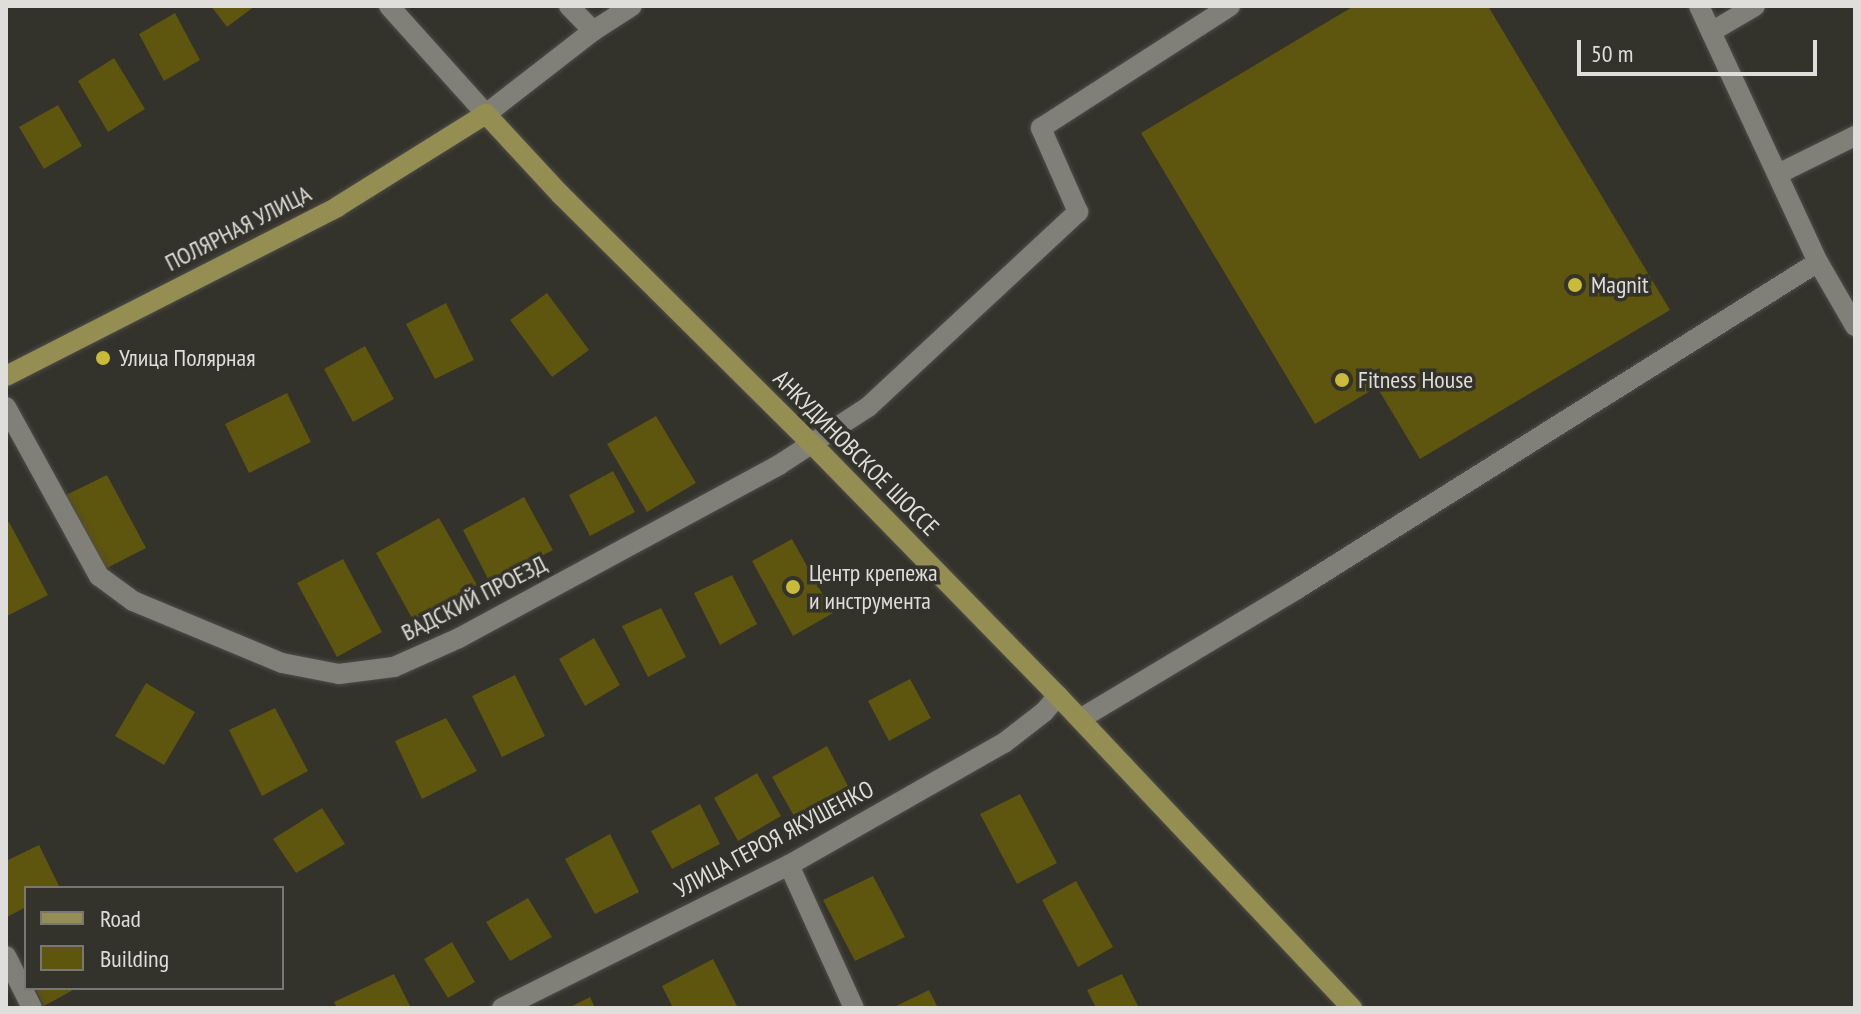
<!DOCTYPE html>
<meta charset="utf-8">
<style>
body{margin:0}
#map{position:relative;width:1861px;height:1014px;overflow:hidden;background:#33322b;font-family:"PT Sans Narrow",sans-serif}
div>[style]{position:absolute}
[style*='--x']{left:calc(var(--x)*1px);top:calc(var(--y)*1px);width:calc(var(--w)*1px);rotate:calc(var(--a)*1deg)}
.building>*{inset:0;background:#5e550e}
.roads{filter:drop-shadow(0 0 2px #4e4d47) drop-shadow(0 0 2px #4e4d47)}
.minor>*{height:20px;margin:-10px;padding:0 10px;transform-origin:10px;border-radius:10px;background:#818078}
.major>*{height:20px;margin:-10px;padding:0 10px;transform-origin:10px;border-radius:10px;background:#958e53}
.dots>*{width:22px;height:22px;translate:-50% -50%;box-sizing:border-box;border:4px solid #33322b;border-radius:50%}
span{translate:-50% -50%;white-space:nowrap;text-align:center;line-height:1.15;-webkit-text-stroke:7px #33322b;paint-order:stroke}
.street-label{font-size:24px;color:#dfdeda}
.poi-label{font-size:24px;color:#dfdeda}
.left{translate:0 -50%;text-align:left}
.frame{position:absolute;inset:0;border:8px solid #dfdeda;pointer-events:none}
.legend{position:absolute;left:24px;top:886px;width:260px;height:104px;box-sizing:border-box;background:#33322b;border:2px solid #787771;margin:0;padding:10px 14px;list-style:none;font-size:24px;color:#dfdeda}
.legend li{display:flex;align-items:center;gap:16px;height:40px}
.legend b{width:40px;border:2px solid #787771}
.scale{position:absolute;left:1577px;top:40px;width:240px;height:36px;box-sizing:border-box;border:4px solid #dfdeda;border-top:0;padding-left:10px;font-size:24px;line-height:28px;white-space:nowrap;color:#dfdeda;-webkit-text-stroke:6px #33322b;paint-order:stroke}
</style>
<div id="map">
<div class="building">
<i style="clip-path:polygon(211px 6px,255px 6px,227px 27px)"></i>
<i style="clip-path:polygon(1354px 6px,1488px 6px,1670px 310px,1420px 459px,1377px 387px,1315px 424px,1141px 133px)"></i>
<i style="clip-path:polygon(175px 13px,200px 60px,164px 81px,139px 34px)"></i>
<i style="clip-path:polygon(114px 58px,145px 109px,108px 132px,78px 81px)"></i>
<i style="clip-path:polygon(58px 105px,82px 146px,44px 169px,19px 127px)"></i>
<i style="clip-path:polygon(547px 293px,589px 350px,552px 377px,510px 320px)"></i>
<i style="clip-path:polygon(446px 303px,474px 360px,435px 379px,406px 324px)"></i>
<i style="clip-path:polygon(365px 346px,394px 399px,353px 422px,324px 369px)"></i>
<i style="clip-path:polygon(287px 393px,311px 442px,249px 473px,225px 424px)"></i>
<i style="clip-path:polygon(656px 416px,696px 483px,647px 512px,607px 444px)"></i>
<i style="clip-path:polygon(613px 471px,635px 512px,590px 536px,569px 495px)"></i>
<i style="clip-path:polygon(107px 475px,146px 548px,105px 569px,66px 495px)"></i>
<i style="clip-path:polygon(524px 497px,553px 550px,490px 583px,463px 530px)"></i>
<i style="clip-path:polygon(439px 518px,477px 585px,413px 620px,376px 553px)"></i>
<i style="clip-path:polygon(9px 522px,48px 595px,7px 616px,6px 524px)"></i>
<i style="clip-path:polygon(792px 539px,833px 613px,793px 636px,752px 561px)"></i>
<i style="clip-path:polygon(343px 559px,382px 632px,337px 657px,297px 583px)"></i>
<i style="clip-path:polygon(732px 575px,757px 624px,720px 645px,694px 593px)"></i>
<i style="clip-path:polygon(661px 608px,686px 657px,648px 677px,622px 626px)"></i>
<i style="clip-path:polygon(594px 638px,620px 685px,585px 706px,559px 659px)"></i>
<i style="clip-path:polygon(515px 675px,545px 736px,502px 757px,472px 696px)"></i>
<i style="clip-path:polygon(910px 679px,931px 718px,889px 741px,868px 701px)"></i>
<i style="clip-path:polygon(146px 683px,195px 712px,164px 765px,115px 736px)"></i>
<i style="clip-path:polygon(275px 708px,308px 771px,262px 796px,229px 730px)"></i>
<i style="clip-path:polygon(446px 718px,477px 771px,422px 799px,395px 741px)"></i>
<i style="clip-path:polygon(827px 746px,848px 786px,794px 816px,772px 777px)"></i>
<i style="clip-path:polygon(757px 773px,781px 816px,738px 841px,714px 798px)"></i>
<i style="clip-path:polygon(1020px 794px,1057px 863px,1017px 884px,980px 814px)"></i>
<i style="clip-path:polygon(700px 804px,720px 844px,672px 869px,651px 831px)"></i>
<i style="clip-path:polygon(322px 808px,345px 844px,296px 873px,273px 839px)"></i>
<i style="clip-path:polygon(610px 834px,639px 892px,595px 914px,565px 859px)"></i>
<i style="clip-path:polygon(39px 845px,60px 888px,26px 888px,26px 907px,7px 917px,6px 861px)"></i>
<i style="clip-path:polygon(873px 876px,905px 937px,855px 961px,823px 900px)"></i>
<i style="clip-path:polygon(1076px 881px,1113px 947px,1078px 967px,1042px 900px)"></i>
<i style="clip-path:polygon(528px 898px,552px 937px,510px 961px,486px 922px)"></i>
<i style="clip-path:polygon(452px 942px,475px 982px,448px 998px,424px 959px)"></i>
<i style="clip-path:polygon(713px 959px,738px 1008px,673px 1008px,662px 986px)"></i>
<i style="clip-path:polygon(394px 974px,411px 1008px,337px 1008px,334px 1002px)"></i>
<i style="clip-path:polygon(1122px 974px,1139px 1008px,1096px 1008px,1087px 990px)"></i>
<i style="clip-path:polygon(35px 988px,77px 988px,44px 1006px)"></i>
<i style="clip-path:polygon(929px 990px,938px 1008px,892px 1008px)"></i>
<i style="clip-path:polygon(590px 997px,595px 1008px,568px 1008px)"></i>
</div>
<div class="roads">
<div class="minor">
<i style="--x:389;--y:6;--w:145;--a:48.1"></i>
<i style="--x:486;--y:114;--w:135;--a:-37.8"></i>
<i style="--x:593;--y:31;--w:46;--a:-32.7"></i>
<i style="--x:569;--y:6;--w:35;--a:46"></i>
<i style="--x:1699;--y:6;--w:282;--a:65.1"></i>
<i style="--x:1818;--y:262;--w:74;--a:60"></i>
<i style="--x:1711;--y:32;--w:51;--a:-30.6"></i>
<i style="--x:1778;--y:174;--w:86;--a:-26.3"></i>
<i style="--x:6;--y:407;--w:193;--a:61.2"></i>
<i style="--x:99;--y:576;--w:42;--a:36.3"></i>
<i style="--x:133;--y:601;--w:161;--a:22.6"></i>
<i style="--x:282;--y:663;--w:58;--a:10.9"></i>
<i style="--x:339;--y:674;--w:55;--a:-7.3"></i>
<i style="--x:394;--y:667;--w:71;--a:-24"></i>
<i style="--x:459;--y:638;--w:364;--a:-28.4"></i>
<i style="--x:779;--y:465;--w:106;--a:-33.1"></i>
<i style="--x:868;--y:407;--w:287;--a:-42.9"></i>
<i style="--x:1078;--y:212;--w:92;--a:-113.8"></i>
<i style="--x:1041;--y:128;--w:225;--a:-32.8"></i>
<i style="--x:1080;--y:719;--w:253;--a:-30.9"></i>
<i style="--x:1297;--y:589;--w:615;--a:-32.11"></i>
<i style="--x:789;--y:865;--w:157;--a:65.6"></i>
<i style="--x:6;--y:956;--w:58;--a:63.4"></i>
<i style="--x:502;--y:1008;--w:321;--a:-26.5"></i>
<i style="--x:789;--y:865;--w:247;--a:-29.6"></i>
<i style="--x:1004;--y:743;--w:51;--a:-37.8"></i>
<i style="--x:1044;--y:712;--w:21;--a:-49"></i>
</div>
<div class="major">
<i style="--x:6;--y:376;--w:372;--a:-27"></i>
<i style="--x:337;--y:207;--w:176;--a:-32"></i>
<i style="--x:486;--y:114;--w:110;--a:47.2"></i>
<i style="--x:561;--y:195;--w:354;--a:44.8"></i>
<i style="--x:812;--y:444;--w:352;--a:45.7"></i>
<i style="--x:1058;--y:696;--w:429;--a:46.7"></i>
</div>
</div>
<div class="dots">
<i style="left:1575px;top:285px;background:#caba3a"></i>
<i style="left:103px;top:358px;background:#caba3a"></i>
<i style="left:1342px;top:380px;background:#caba3a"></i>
<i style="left:793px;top:587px;background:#caba3a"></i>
</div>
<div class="street-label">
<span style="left:238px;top:228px;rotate:-27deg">ПОЛЯРНАЯ УЛИЦА</span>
<span style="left:856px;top:453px;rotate:45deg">АНКУДИНОВСКОЕ ШОССЕ</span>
<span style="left:474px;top:598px;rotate:-27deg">ВАДСКИЙ ПРОЕЗД</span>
<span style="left:774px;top:839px;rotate:-28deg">УЛИЦА ГЕРОЯ ЯКУШЕНКО</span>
</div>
<div class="poi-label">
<span class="left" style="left:1591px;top:285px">Magnit</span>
<span class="left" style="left:119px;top:358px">Улица Полярная</span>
<span class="left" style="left:1358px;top:380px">Fitness House</span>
<span class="left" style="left:809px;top:587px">Центр крепежа<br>и инструмента</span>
</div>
<div class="frame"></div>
<ul class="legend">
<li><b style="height:10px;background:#958e53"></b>Road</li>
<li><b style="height:22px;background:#5e550e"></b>Building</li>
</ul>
<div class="scale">50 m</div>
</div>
